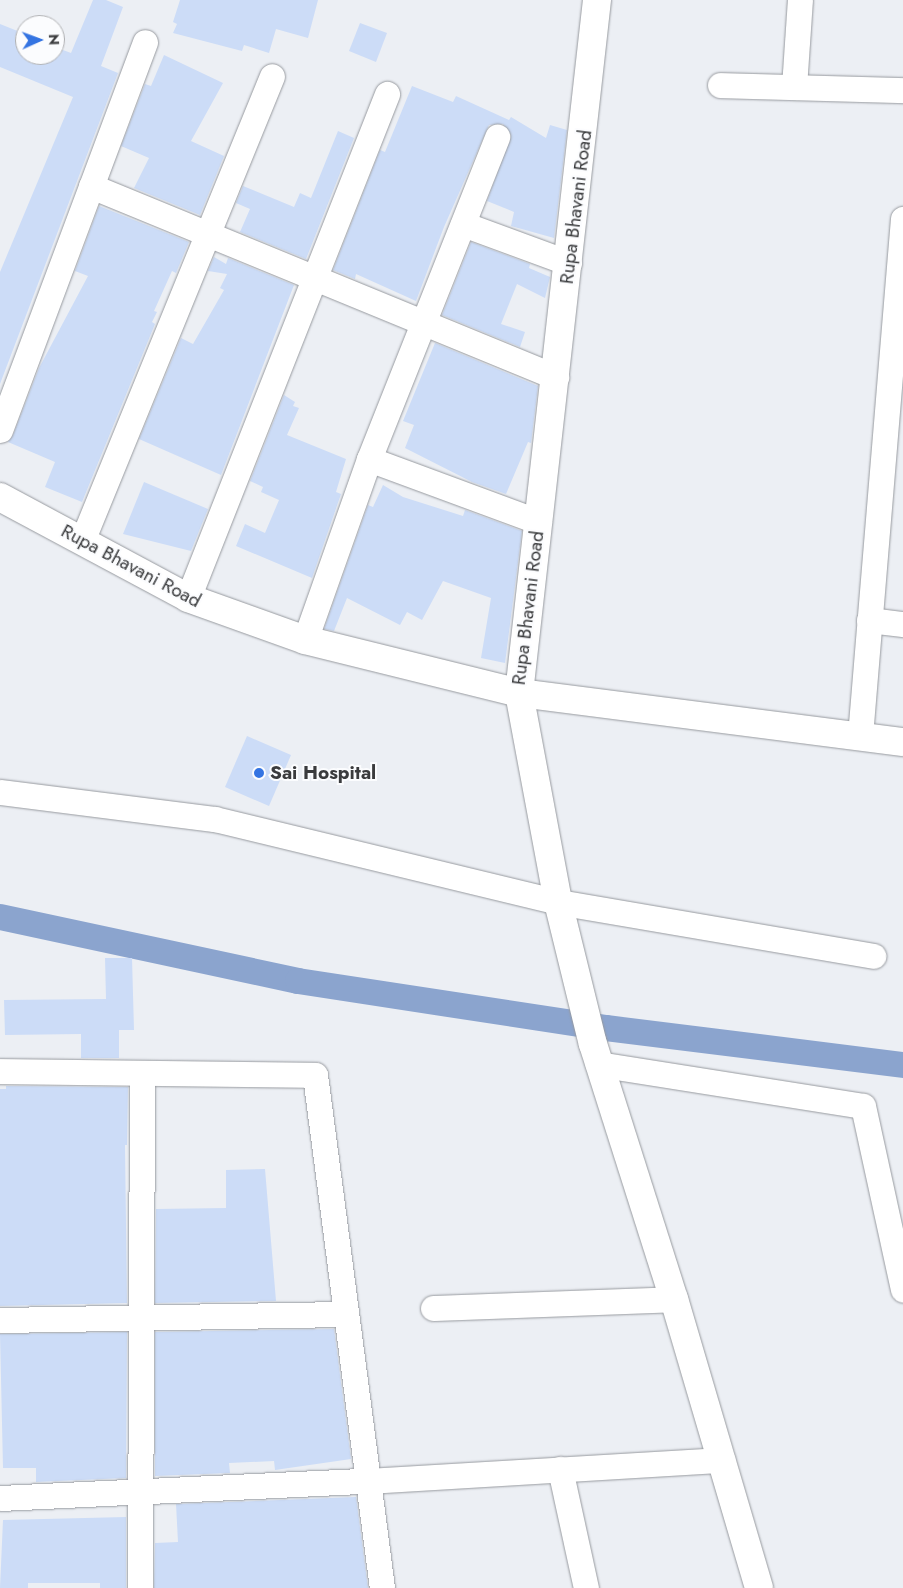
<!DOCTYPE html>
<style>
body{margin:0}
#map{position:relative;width:903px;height:1588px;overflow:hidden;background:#eceff4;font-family:Jost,sans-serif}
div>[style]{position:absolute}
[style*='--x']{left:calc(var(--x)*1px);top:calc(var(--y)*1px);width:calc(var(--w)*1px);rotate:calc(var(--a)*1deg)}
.canal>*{height:26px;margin:-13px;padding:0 13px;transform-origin:13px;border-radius:13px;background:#8ba4ce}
.building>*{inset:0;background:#ccdcf7}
.roads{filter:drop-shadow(0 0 1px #979a9f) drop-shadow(0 0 1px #979a9f)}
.minor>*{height:25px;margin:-12.5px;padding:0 12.5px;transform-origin:12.5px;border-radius:12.5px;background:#fff}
.tertiary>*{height:28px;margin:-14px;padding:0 14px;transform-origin:14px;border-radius:14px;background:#fff}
.dots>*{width:14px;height:14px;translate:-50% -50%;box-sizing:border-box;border:2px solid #fbfcfe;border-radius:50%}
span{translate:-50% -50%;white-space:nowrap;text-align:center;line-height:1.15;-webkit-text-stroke:4px #fbfcfe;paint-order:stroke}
.street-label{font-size:19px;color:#3a3b3d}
.poi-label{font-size:19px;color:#3a3b3d;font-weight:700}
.left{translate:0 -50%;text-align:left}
.north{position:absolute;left:15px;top:15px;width:50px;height:50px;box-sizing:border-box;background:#fbfcfe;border:1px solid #aeafb1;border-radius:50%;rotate:88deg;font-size:14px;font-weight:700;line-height:20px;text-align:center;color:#3a3b3d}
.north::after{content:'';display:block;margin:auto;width:18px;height:22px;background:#3474e2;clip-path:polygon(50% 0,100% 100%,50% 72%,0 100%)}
</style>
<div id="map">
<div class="canal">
<i style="--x:0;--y:917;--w:305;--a:12.1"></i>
<i style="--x:298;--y:981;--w:312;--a:8.7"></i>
<i style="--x:606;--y:1028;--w:299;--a:7.1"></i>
</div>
<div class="building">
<i style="clip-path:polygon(93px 0,106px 0,123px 7px,101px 66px,118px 73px,0 384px,0 272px,73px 97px,0 67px,0 24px,25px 34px,25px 55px,55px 55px,55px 47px,71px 53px)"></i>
<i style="clip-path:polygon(180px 0,318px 0,308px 38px,276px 29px,269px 53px,244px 45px,242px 51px,173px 33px,177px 24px,173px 22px)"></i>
<i style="clip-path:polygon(360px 23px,387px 33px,376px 62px,349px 51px)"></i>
<i style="clip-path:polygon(164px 55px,223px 83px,191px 141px,224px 156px,200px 215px,134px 188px,149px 158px,121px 146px,145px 84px,151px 86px)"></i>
<i style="clip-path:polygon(412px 86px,453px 102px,456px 96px,509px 120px,511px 117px,546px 138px,550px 125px,567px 130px,554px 238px,511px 226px,514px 212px,487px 201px,511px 135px,503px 124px,489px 125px,444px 227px,416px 301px,356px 274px,355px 279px,333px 270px,380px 150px,385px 152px)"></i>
<i style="clip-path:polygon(338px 131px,354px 138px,306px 259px,240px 232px,250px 209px,236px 203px,243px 186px,294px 207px,300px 193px,311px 198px)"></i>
<i style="clip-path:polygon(99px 206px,189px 242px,176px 273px,172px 271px,154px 311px,157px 312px,152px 322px,155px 324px,82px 502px,45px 487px,55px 462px,8px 442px,13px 435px,39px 368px,88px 276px,75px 271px)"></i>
<i style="clip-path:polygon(471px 242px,530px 264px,529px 268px,550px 277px,545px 298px,517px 284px,501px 324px,525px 332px,520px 347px,442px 315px)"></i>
<i style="clip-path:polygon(214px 257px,226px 264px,228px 258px,294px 285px,221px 475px,139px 439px,181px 338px,193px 344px,224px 290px,220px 288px,227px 274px,208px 271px)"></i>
<i style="clip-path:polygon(435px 343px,538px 386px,531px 443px,528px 442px,506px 494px,472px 482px,405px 448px,414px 425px,403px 421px)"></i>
<i style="clip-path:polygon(284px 395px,295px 402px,293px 406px,299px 408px,287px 435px,346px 459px,336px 492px,341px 494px,312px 578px,236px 546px,245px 524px,265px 533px,279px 500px,261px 492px,263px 487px,250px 481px)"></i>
<i style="clip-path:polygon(144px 482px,208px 509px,191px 551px,123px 534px)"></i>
<i style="clip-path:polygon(383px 485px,403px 497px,463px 516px,465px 510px,522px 531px,505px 663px,481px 658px,491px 598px,443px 581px,422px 620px,407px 612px,400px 625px,347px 598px,334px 631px,324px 629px,368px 505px,373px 507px)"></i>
<i style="clip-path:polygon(247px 736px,291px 755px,269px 806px,225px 787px)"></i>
<i style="clip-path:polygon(105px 958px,132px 958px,134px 1030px,119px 1030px,119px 1058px,81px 1058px,81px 1034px,5px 1035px,4px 1000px,106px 999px)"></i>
<i style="clip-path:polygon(6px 1086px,128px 1087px,127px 1145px,125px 1145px,127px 1303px,0 1306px,0 1089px,6px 1089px)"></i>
<i style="clip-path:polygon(265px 1169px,276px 1301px,155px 1303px,156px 1209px,226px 1208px,226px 1170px)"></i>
<i style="clip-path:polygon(334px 1329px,351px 1459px,275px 1470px,274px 1461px,229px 1463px,230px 1473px,155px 1476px,155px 1332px)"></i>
<i style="clip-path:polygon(127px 1332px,126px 1478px,36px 1482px,36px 1468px,3px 1468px,0 1334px)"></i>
<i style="clip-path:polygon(356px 1497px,368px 1588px,154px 1588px,155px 1543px,178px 1542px,176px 1504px)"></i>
<i style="clip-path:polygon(126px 1517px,126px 1588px,100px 1588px,100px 1583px,28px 1583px,28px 1588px,0 1588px,3px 1520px)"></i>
</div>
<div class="roads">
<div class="minor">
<i style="--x:720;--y:85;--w:183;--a:1.6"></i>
<i style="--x:794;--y:87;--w:87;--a:-86.1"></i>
<i style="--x:91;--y:186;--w:503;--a:22.33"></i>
<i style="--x:463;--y:224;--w:113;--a:20.2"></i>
<i style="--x:0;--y:430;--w:414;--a:-69.5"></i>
<i style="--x:369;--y:459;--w:181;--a:20.3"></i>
<i style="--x:82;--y:541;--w:502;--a:-67.77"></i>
<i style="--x:188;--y:598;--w:542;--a:-68.45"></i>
<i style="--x:869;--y:620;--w:34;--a:7"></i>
<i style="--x:305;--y:640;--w:192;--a:-70.5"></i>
<i style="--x:369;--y:459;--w:347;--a:-68.3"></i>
<i style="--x:860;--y:736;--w:519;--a:-85.25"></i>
<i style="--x:0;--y:792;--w:217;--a:7.2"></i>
<i style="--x:215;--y:819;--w:353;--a:13.6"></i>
<i style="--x:558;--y:902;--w:320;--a:9.7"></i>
<i style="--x:598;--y:1064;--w:268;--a:9"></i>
<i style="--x:863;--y:1106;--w:188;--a:77.7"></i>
<i style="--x:0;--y:1071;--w:315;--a:0.7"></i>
<i style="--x:315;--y:1075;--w:517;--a:82.56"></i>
<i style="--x:433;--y:1308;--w:241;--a:-2.1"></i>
<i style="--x:0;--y:1320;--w:345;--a:-1"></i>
<i style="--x:560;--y:1469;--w:122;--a:77.7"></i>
<i style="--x:0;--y:1498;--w:367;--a:-2.7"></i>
<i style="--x:367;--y:1481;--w:356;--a:-3.4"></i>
<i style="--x:140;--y:1588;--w:515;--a:-89.78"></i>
</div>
<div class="tertiary">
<i style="--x:597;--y:0;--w:697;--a:96.42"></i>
<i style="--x:519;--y:693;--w:213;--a:79.4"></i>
<i style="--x:558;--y:902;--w:146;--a:76.2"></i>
<i style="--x:593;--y:1044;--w:268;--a:72.4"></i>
<i style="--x:674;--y:1299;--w:301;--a:73.6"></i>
<i style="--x:0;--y:497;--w:213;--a:28.2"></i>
<i style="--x:188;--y:598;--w:124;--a:19.7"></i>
<i style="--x:305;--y:640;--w:220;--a:13.9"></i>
<i style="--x:519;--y:693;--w:387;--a:7.3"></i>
</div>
</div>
<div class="dots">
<i style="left:259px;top:773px;background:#3474e2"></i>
</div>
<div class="street-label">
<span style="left:576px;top:207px;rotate:-83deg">Rupa Bhavani Road</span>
<span style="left:131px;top:566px;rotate:28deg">Rupa Bhavani Road</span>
<span style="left:528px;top:608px;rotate:-83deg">Rupa Bhavani Road</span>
</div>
<div class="poi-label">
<span class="left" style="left:270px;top:773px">Sai Hospital</span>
</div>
<div class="north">N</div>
</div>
